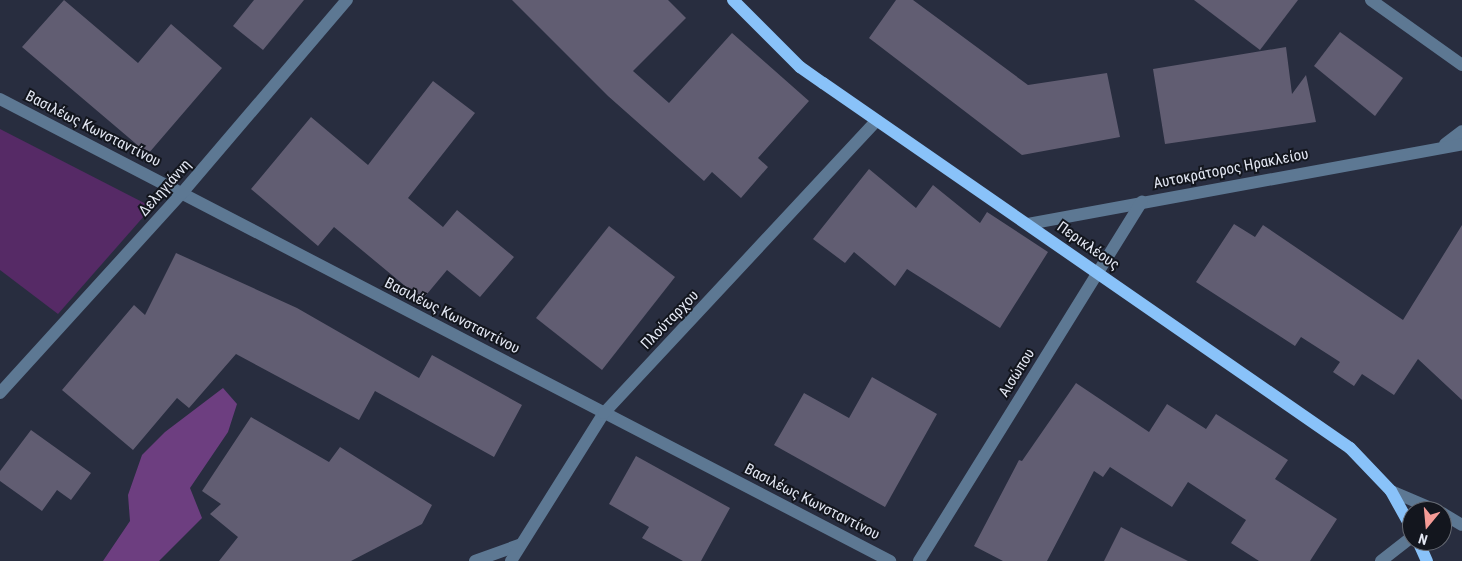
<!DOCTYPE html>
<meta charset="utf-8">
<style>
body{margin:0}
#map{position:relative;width:1462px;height:561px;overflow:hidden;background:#282d3f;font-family:"Roboto Condensed",sans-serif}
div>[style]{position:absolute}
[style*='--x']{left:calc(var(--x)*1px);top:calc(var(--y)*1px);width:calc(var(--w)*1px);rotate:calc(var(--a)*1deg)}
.green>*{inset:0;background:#562a66}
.forest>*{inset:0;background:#6d3e80}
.building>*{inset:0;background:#615d72}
.minor>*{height:12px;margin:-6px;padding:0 6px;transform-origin:6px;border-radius:6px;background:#5d7893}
.major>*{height:12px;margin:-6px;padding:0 6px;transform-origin:6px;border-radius:6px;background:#89c2f9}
span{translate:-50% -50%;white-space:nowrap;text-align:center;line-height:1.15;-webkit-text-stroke:4px #13161e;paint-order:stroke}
.street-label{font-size:15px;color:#e3e7f3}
.north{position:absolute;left:1402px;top:501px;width:50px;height:50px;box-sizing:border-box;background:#13161e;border:1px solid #666a73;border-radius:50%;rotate:197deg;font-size:14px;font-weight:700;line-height:20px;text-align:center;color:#e3e7f3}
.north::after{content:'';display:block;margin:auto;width:18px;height:22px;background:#f59b96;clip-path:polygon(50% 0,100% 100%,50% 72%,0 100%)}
</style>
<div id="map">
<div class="green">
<i style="clip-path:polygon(0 129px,152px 207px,58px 314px,0 270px)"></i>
</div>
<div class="forest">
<i style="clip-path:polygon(223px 388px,237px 404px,228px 432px,190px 488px,202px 518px,159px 561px,103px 561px,130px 521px,128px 495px,142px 455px,165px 432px)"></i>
</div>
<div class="building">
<i style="clip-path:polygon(64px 0,138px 63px,171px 24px,222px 68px,148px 154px,22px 47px)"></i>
<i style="clip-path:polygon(254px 0,304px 0,263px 50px,233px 26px)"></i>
<i style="clip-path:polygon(512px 0,668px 0,686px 18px,633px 71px,669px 103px,732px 33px,809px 101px,758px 158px,768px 167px,741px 198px,712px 172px,704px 181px,608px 96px)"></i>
<i style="clip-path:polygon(896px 0,913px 0,1028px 85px,1107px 73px,1120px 137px,1022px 155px,869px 38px)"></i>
<i style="clip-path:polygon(1194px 0,1298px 0,1260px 50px)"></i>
<i style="clip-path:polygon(1340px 32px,1403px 78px,1375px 116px,1314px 66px)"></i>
<i style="clip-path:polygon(1286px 47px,1292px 94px,1306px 75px,1316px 122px,1165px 144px,1153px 69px)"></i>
<i style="clip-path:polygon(433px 81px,475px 113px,408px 198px,443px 227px,457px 210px,514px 257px,480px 297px,447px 270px,422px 300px,334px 227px,318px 246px,251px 189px,311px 117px,368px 165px)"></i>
<i style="clip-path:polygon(869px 169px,916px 208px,933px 185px,980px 223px,987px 212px,1048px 252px,1000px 328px,907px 269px,895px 286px,854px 252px,845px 263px,813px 239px)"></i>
<i style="clip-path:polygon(1234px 224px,1255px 237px,1263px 225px,1403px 320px,1462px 225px,1462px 400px,1418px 359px,1394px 395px,1362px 374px,1354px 386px,1333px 372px,1340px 362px,1301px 337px,1295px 346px,1196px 282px)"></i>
<i style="clip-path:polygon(609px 226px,675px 277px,602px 370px,536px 318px)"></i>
<i style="clip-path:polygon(176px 253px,297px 308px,419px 378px,432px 355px,522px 405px,494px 457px,375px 391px,359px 420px,236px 354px,189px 408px,177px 398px,133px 450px,62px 390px,134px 305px,145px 315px)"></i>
<i style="clip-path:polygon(872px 377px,937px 414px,885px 507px,774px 445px,804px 393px,849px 418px)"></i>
<i style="clip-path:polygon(1076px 383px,1149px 432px,1167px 404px,1206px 429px,1216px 414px,1288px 460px,1275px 479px,1337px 519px,1310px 561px,1259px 561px,1231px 543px,1246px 520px,1188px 482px,1172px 507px,1110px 467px,1103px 477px,1094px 471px,1047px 561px,1003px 561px,974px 546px,1019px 460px,1022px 461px)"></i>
<i style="clip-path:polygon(251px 417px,329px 462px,340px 447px,432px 505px,422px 524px,351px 561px,219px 561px,238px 537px,210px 514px,221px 504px,202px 491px)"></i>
<i style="clip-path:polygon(31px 430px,91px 473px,71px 500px,57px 490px,42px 511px,0 481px,0 471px)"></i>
<i style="clip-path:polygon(636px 456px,730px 508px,701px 561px,683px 561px,642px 538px,649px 527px,609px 504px)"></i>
<i style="clip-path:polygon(1121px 527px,1138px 536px,1188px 561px,1104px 561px)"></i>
</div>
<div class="minor">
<i style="--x:1371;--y:0;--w:112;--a:35.5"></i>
<i style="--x:0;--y:99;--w:1003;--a:27.43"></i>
<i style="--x:1445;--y:144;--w:21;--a:-37"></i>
<i style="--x:1028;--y:224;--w:441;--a:-10.4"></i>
<i style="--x:0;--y:393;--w:270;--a:-47.7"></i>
<i style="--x:182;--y:193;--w:254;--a:-49.5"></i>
<i style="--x:1391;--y:491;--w:51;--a:23.1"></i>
<i style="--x:1442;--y:513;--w:23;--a:31"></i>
<i style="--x:475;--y:561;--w:47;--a:-20"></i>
<i style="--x:511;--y:561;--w:175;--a:-57.9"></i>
<i style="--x:604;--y:413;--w:400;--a:-47"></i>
<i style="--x:919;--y:561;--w:423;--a:-58.2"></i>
<i style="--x:1381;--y:561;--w:39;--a:-38"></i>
</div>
<div class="major">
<i style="--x:733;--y:0;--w:95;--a:45"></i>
<i style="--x:800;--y:67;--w:28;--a:35"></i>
<i style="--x:823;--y:83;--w:641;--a:34.71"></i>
<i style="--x:1350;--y:448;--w:59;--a:46.4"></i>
<i style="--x:1391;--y:491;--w:43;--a:61.1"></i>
<i style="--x:1418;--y:541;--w:22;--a:66"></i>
</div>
<div class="street-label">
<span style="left:93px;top:129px;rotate:27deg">Βασιλέως Κωνσταντίνου</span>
<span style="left:1231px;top:169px;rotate:-11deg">Αυτοκράτορος Ηρακλείου</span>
<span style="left:165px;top:188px;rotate:-48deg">Δεληγιάννη</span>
<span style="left:1088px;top:246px;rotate:35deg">Περικλέους</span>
<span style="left:452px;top:316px;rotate:27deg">Βασιλέως Κωνσταντίνου</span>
<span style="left:670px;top:320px;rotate:-46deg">Πλούταρχου</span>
<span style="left:1017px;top:373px;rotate:-58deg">Αισώπου</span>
<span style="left:812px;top:502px;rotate:27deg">Βασιλέως Κωνσταντίνου</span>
</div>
<div class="north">N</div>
</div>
